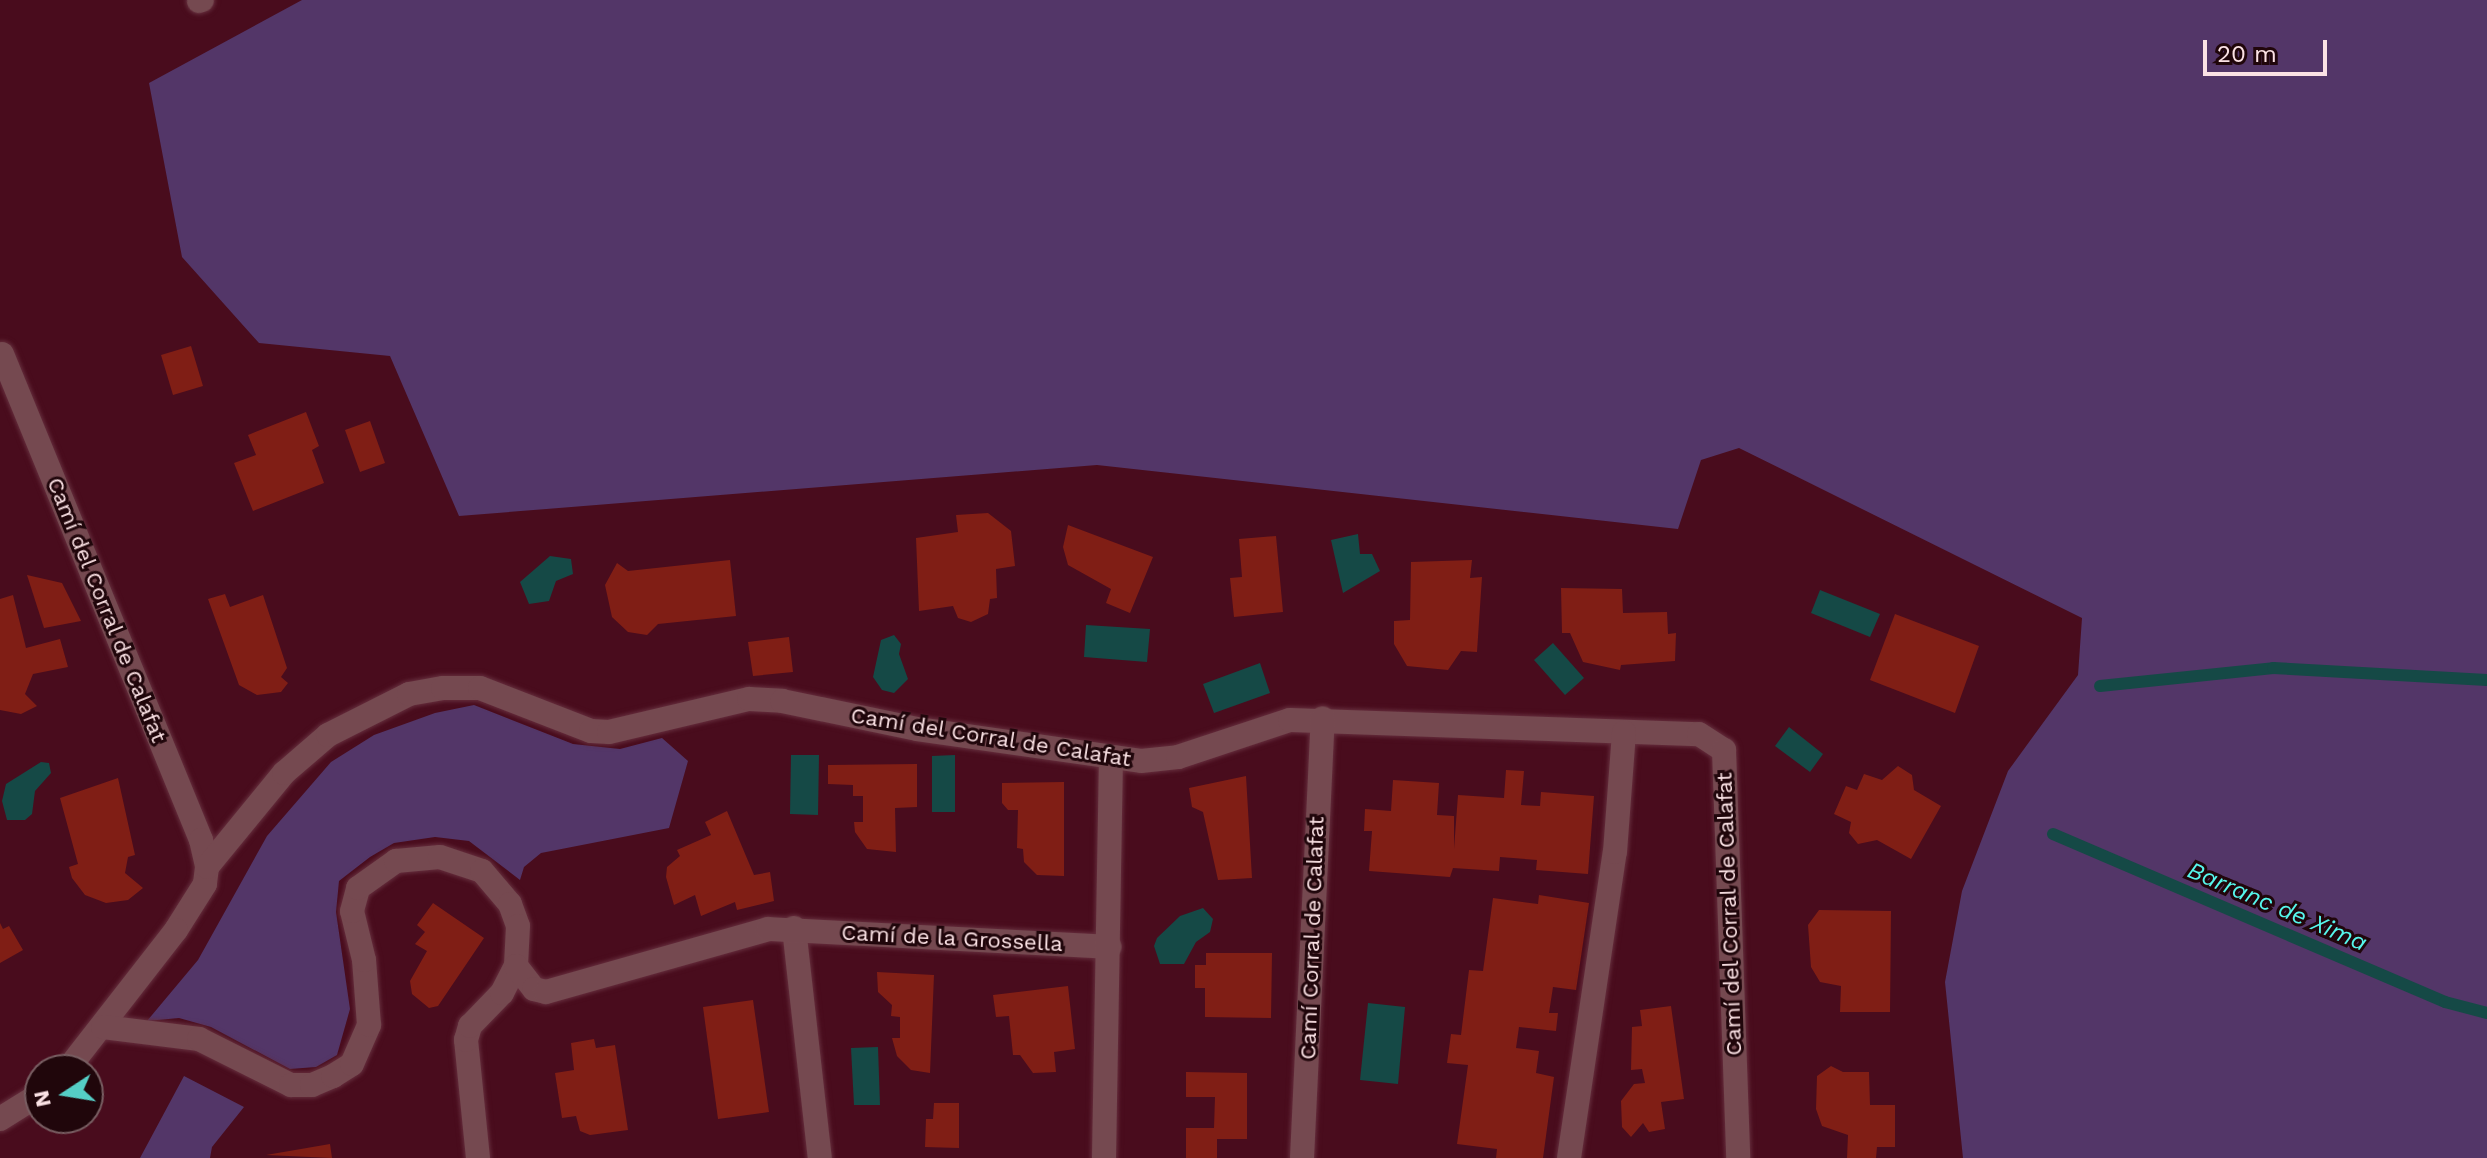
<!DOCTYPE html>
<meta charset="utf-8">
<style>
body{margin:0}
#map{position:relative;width:2487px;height:1158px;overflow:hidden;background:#490c1d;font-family:"Work Sans",sans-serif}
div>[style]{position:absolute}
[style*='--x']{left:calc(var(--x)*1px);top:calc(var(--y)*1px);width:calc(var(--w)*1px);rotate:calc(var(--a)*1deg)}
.green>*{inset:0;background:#533668}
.water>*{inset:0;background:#154946}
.stream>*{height:12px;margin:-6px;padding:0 6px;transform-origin:6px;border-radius:6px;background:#154946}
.building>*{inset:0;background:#801e15}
.roads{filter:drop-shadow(0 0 2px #652e3d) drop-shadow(0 0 2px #652e3d)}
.street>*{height:24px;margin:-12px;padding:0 12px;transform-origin:12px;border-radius:12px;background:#754950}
span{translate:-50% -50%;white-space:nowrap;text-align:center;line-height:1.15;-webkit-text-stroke:6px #20060b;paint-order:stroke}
.street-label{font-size:22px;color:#fbe2e5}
.water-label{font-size:24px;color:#56f6ec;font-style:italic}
.north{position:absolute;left:24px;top:1054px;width:80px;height:80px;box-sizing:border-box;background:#20060b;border:2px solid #785e62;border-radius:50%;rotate:258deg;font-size:22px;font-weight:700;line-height:32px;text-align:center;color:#fbe2e5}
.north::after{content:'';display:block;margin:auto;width:28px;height:36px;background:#55cec6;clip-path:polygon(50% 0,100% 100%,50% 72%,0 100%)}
.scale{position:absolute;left:2203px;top:40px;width:124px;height:36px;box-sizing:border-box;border:4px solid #fbe2e5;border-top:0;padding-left:10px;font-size:24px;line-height:28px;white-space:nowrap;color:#fbe2e5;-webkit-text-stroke:6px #20060b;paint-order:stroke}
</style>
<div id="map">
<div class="green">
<i style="clip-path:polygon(302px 0,2487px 0,2487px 1158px,1963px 1158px,1945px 982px,1962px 891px,2008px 771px,2078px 675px,2082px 618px,1739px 448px,1701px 460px,1678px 529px,1097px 465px,459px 516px,390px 356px,259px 343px,182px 257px,149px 83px)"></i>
<i style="clip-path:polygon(474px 705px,573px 744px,620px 749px,662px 738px,688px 761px,669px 828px,541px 853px,524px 867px,520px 880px,469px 841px,435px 837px,394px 843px,370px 857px,339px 881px,336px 912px,350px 1009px,337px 1055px,316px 1067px,290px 1069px,211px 1027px,179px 1018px,147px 1021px,198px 960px,267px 836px,331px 762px,374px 735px,435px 713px)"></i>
<i style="clip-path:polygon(184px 1076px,244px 1107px,212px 1147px,210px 1158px,140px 1158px)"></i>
</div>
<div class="water">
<i style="clip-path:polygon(1358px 534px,1360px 554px,1372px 554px,1380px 571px,1343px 593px,1331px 540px)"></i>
<i style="clip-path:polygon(550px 556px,571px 559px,573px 574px,556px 581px,549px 601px,529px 604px,520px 582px)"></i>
<i style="clip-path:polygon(1820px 590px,1880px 614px,1870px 637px,1811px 613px)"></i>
<i style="clip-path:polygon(1086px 625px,1150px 629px,1147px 662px,1084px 657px)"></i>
<i style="clip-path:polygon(894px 635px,901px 644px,899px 654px,908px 679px,894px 693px,882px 690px,873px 677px,881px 640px)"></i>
<i style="clip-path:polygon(1553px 643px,1584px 678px,1565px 695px,1534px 660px)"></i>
<i style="clip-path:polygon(1260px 663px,1270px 693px,1214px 713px,1203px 684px)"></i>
<i style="clip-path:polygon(1789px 727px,1823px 754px,1810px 772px,1775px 746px)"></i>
<i style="clip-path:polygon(791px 755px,819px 755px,818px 815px,790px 814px)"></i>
<i style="clip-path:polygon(955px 755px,955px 812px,932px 812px,932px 756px)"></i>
<i style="clip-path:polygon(41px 762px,49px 763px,51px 773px,35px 791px,32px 814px,25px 820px,7px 820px,2px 801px,6px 784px)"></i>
<i style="clip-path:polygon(1203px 908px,1213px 919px,1210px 932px,1196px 942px,1184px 964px,1160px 964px,1154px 946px,1157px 938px,1180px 916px)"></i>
<i style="clip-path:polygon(1368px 1003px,1405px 1007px,1398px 1084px,1360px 1080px)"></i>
<i style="clip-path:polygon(878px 1047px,880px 1105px,854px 1105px,851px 1048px)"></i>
</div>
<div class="stream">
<i style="--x:2100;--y:686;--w:174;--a:-5.9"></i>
<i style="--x:2273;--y:668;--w:214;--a:3.2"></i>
<i style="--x:2053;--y:834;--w:426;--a:23.2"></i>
<i style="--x:2445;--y:1002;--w:43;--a:14.7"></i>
</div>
<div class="building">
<i style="clip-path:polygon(191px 346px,203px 386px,173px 395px,161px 355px)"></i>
<i style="clip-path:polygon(306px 412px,319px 446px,312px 450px,324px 483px,253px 511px,234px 463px,256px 455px,248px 435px)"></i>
<i style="clip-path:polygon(370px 421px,385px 463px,360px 472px,345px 430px)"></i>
<i style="clip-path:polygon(988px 513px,1011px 531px,1015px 566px,996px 569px,997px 598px,990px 599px,988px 614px,971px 622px,958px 618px,953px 606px,919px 611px,916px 538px,958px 532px,956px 515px)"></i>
<i style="clip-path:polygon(1068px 525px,1153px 557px,1130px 613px,1106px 603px,1111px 589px,1068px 565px,1063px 547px)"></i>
<i style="clip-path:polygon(1276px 536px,1283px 612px,1234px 617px,1230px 578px,1242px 577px,1239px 539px)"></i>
<i style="clip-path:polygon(730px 560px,736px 616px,658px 624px,647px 635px,628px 632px,612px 617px,605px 585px,617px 563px,628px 571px)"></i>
<i style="clip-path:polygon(1472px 560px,1470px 578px,1482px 577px,1477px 652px,1461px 651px,1448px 670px,1407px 666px,1394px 644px,1394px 621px,1410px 620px,1411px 562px)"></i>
<i style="clip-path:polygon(27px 575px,62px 583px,81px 621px,44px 628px)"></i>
<i style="clip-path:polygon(1561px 588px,1622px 589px,1623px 613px,1667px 612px,1668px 634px,1676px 633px,1675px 661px,1621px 665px,1620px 670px,1583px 662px,1570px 633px,1562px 633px)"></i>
<i style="clip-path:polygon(225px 594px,230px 607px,263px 595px,287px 668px,281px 677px,288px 683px,281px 692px,257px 695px,239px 685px,208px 599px)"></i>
<i style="clip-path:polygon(13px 595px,26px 648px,60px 639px,68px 667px,33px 674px,25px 694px,37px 706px,21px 714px,0 710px,0 599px)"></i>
<i style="clip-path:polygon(1895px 614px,1979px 646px,1955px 713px,1870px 680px)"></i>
<i style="clip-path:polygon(789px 637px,793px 672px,753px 676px,748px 642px)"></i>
<i style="clip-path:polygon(917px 764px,917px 807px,895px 808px,896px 852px,867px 849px,855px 832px,854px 822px,863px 822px,863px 796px,853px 796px,853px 785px,828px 784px,828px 765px)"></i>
<i style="clip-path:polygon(1898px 766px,1912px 775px,1914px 790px,1941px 806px,1911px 859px,1877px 840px,1858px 844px,1849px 833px,1851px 822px,1834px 814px,1846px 786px,1857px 790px,1864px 774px,1882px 780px)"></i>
<i style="clip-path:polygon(1506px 770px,1524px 771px,1521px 805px,1540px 806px,1541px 792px,1594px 796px,1588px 874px,1536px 870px,1537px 860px,1500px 857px,1499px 871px,1453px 868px,1450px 877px,1369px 871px,1372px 831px,1364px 831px,1365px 809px,1391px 811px,1393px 780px,1439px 783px,1437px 815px,1454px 816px,1454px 849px,1458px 795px,1504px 798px)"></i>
<i style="clip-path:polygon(1246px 776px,1252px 878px,1218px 880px,1203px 812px,1192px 807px,1189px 788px)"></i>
<i style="clip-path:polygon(118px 778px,135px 855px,128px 857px,125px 873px,143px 888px,128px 900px,106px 903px,85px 895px,72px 878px,69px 867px,78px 864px,60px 798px)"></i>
<i style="clip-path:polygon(1064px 782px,1064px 876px,1037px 875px,1024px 862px,1023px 849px,1017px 848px,1018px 810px,1008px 810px,1002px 803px,1002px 783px)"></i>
<i style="clip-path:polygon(727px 811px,754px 875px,770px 872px,774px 901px,737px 910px,735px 902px,701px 916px,695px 895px,674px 905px,666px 877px,667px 867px,680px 856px,677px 850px,711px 835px,705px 822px)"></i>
<i style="clip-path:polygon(1539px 895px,1589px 903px,1576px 990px,1553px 987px,1549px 1013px,1558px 1013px,1556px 1031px,1519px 1027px,1516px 1048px,1539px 1051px,1536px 1073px,1554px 1077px,1543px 1158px,1496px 1158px,1497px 1149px,1457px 1144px,1468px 1065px,1447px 1063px,1451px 1034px,1461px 1035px,1469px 970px,1483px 971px,1493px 898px,1538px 904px)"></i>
<i style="clip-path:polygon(433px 903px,484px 938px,438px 1006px,429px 1008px,412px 994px,410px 981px,427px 951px,415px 944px,425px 932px,417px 925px)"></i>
<i style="clip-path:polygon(1819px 910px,1891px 911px,1890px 1012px,1840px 1012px,1841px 986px,1820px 982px,1811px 967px,1808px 925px)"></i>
<i style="clip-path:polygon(0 923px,3px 929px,9px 926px,23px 950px,0 963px)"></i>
<i style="clip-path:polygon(1206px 953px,1272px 953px,1271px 1018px,1205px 1017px,1205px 988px,1195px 988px,1195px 965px,1206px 965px)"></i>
<i style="clip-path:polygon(877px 972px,934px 975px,930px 1073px,911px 1070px,897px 1056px,892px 1038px,900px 1038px,900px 1017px,891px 1016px,892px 1005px,878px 992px)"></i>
<i style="clip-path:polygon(1068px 986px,1075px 1049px,1054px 1052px,1056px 1072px,1033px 1073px,1020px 1055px,1013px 1055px,1009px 1016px,996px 1017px,993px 995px)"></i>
<i style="clip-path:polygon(753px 1000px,769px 1112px,718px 1119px,703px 1007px)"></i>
<i style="clip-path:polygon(1671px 1006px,1684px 1099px,1661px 1102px,1665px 1129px,1649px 1132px,1643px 1123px,1631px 1137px,1622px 1127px,1621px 1101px,1634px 1084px,1645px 1083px,1642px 1069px,1631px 1070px,1632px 1027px,1642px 1026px,1640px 1010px)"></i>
<i style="clip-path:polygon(594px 1039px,596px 1048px,615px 1045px,628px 1130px,590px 1135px,580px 1131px,576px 1116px,562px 1118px,555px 1073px,574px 1070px,571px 1043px)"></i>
<i style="clip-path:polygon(1831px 1066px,1843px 1072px,1869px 1072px,1870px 1105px,1895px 1105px,1895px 1147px,1877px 1147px,1876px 1158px,1847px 1158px,1848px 1135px,1822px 1126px,1816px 1109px,1817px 1076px)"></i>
<i style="clip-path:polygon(1186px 1072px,1247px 1073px,1247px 1139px,1217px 1139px,1217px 1158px,1186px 1158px,1186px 1128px,1214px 1128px,1215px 1097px,1186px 1097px)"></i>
<i style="clip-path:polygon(934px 1103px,959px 1103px,959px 1148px,925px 1147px,926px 1119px,933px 1119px)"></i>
<i style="clip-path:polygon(330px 1144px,332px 1158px,266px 1155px)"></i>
</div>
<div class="roads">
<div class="street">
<i style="--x:199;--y:1;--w:3;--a:-18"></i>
<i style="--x:2;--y:354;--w:525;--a:67.73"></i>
<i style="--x:201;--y:840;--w:28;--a:77"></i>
<i style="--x:207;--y:867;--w:17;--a:97"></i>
<i style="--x:205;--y:884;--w:54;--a:122.2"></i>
<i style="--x:176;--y:930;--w:177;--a:127.9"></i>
<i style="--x:207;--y:867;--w:122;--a:-50.7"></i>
<i style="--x:284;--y:773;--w:58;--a:-40.8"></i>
<i style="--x:328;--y:735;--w:91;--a:-26.8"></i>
<i style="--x:409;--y:694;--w:35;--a:-10"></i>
<i style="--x:443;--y:688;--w:37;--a:0"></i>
<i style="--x:480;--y:688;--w:119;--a:21.2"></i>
<i style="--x:591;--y:731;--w:18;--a:3"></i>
<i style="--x:609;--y:732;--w:144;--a:-13.3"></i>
<i style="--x:749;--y:699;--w:33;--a:3"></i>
<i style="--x:782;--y:701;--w:138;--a:11.7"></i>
<i style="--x:917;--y:729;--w:226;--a:8.1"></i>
<i style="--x:1141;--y:761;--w:37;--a:-6"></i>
<i style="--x:1178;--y:757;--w:118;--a:-18.3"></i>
<i style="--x:1290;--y:720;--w:409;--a:2"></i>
<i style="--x:1699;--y:734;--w:30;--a:33"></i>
<i style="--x:1724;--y:750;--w:408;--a:88"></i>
<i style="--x:794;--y:928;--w:231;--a:83.6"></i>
<i style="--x:103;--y:1027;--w:97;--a:7.1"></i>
<i style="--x:199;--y:1039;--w:103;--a:26.6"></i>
<i style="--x:291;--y:1085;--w:21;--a:0"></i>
<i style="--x:312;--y:1085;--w:23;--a:-23"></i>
<i style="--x:333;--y:1076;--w:22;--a:-32"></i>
<i style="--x:352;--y:1064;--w:43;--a:-66.4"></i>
<i style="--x:369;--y:1025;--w:65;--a:-94.4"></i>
<i style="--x:364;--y:960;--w:50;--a:-103.8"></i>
<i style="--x:352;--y:911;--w:24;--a:-75"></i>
<i style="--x:358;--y:888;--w:47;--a:-35.4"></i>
<i style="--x:396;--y:861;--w:44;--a:-5.2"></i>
<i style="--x:440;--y:857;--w:44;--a:18.4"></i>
<i style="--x:482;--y:871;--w:43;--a:49.7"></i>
<i style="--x:510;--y:904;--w:23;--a:70"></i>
<i style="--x:518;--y:926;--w:40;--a:92.9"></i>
<i style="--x:0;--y:1119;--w:47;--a:-32"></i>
<i style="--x:478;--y:1158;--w:119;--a:-95.8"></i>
<i style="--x:466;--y:1040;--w:15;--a:-74"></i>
<i style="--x:470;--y:1026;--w:46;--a:-45.9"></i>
<i style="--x:502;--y:993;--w:30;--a:-63"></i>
<i style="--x:516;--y:966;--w:29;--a:52"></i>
<i style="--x:534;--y:989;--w:12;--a:14"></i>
<i style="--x:546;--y:992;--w:231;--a:-15.8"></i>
<i style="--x:768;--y:929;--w:342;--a:3"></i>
<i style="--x:1104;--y:1158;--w:399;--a:-89"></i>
<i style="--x:1302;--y:1158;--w:440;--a:-87.3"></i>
<i style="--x:1569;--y:1158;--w:309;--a:-81.5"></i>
<i style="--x:1615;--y:852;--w:120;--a:-85.7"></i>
</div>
</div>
<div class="street-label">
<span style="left:107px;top:610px;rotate:68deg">Camí del Corral de Calafat</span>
<span style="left:991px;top:737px;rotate:9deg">Camí del Corral de Calafat</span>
<span style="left:1729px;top:914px;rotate:-92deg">Camí del Corral de Calafat</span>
<span style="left:952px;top:938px;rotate:3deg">Camí de la Grossella</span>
<span style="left:1312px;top:938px;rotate:-88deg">Camí Corral de Calafat</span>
</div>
<div class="water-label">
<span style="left:2277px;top:907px;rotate:23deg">Barranc de Xima</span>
</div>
<div class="north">N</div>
<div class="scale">20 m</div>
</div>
